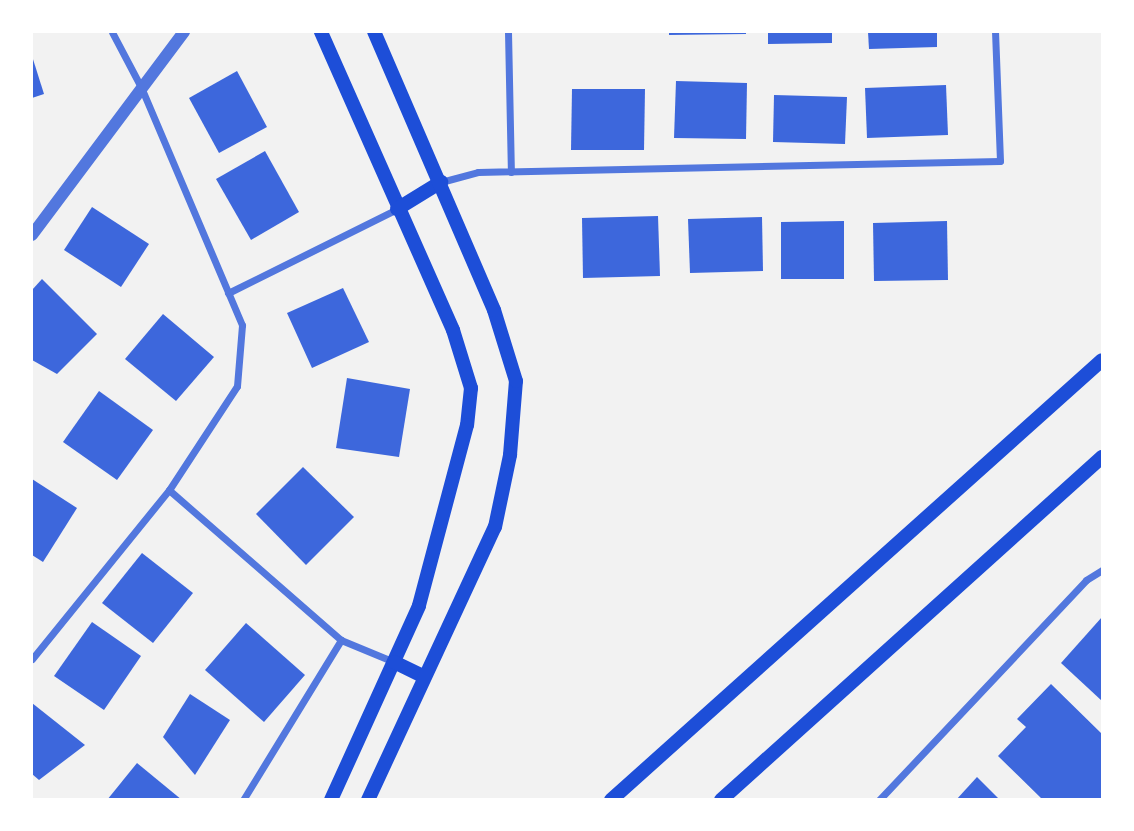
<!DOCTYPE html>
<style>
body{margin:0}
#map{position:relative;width:1134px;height:831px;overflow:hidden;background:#f2f2f2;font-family:"DejaVu Sans",sans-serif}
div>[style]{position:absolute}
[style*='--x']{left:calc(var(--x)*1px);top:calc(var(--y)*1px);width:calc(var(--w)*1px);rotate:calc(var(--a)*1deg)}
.building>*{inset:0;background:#3d67dc}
.minor>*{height:7px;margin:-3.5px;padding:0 3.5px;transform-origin:3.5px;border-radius:3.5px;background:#5277de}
.tertiary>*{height:12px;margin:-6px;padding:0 6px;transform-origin:6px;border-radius:6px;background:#5277de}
.secondary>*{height:14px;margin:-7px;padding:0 7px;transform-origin:7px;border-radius:7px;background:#1d4ed8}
span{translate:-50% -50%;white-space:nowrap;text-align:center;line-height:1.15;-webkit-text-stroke:5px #fff;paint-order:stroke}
.frame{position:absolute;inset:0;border:33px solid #fff;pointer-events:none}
</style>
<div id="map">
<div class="building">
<i style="clip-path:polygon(669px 32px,746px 32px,746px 34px,669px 35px)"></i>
<i style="clip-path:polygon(768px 32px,832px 32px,832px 43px,768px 44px)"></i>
<i style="clip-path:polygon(868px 32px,937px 32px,937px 47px,869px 49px)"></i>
<i style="clip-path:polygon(32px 56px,44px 94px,32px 98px)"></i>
<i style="clip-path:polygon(237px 71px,267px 127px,219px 153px,189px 98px)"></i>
<i style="clip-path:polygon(676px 81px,747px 83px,746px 139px,674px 138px)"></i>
<i style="clip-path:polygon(946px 85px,948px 135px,867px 138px,865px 88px)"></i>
<i style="clip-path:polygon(572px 89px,645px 89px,644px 150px,571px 150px)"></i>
<i style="clip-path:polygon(774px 95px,847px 97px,845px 144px,773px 142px)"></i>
<i style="clip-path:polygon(265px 151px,299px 212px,251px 240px,216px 179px)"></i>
<i style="clip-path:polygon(92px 207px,149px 244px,121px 287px,64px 250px)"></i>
<i style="clip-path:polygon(658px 216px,660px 276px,583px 278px,582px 218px)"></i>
<i style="clip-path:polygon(762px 217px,763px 271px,690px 273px,688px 219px)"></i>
<i style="clip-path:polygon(844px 221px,844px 279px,781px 279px,781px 222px)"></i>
<i style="clip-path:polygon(947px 221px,948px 280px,874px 281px,873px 223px)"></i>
<i style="clip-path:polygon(42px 279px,97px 334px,57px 374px,32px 360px,32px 290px)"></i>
<i style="clip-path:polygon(343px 288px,369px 342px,312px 368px,287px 313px)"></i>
<i style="clip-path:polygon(163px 314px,214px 357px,176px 401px,125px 359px)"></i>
<i style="clip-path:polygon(347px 378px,410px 389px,399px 457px,336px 448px)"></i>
<i style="clip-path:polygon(99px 391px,153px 430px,117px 480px,63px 442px)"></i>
<i style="clip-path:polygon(303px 467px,354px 517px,306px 565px,256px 514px)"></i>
<i style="clip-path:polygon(32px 479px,77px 508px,43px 562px,32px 555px)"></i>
<i style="clip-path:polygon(142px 553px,193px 593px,153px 643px,102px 603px)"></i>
<i style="clip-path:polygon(1102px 617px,1102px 701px,1061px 663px)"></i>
<i style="clip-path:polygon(92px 622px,141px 656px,104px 710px,54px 676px)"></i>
<i style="clip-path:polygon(246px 623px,305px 675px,264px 722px,205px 670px)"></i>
<i style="clip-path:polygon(1051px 684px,1102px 734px,1102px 800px,1043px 800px,998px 756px,1026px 727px,1017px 719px)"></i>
<i style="clip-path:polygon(190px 694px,230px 720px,195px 775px,163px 737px)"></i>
<i style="clip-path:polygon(32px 703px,85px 745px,39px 780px,32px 774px)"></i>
<i style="clip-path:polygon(137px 763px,182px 800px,107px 800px)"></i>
<i style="clip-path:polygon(977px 777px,1000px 800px,956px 800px)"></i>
</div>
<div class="minor">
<i style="--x:508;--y:32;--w:140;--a:88.8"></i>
<i style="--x:441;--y:182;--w:38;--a:-15"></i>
<i style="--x:478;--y:172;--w:522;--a:-1.21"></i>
<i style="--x:1000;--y:161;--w:129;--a:-92.2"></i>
<i style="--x:228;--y:293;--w:189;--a:-26.4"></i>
<i style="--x:169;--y:490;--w:228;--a:41.1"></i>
<i style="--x:341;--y:640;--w:57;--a:22.5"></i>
<i style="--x:32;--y:659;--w:218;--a:-51"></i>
<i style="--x:169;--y:490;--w:124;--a:-56.8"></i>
<i style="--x:237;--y:386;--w:61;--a:-85.3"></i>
<i style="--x:242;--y:325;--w:256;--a:-113"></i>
<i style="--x:142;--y:89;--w:64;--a:-117.8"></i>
<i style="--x:243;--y:800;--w:188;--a:-58.5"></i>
<i style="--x:879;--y:800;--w:302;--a:-46.7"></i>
<i style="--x:1086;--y:580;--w:19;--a:-32"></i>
</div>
<div class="tertiary">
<i style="--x:32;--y:235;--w:254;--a:-53.2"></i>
</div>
<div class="secondary">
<i style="--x:321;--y:32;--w:326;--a:66.1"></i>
<i style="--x:453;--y:330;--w:61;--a:72.8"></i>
<i style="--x:471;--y:388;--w:37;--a:96"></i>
<i style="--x:467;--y:425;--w:187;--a:104.9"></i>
<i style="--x:419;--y:606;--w:213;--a:114.4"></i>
<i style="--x:397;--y:209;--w:52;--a:-31.5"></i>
<i style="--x:394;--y:662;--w:34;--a:26"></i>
<i style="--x:368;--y:800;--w:301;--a:-65.1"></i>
<i style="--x:495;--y:527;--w:74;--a:-78.2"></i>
<i style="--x:510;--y:455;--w:74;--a:-85.4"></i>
<i style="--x:516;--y:381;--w:74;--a:-107.2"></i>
<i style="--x:494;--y:310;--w:303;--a:-113.3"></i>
<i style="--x:611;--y:800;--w:659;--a:-41.86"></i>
<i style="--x:721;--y:800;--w:513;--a:-42"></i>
</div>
<div class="frame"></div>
</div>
